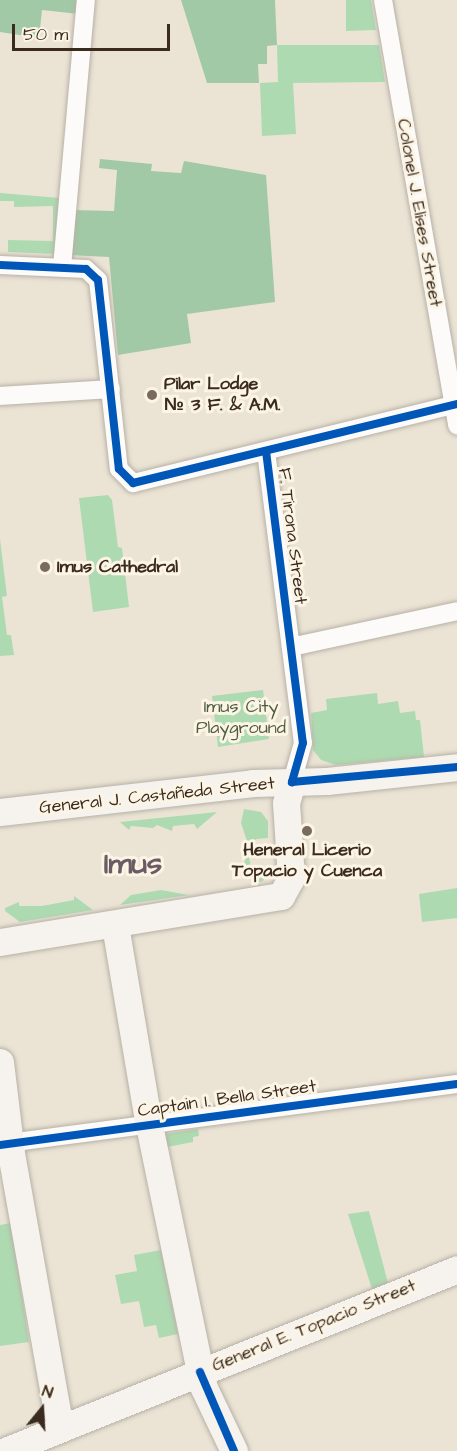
<!DOCTYPE html>
<meta charset="utf-8">
<style>
body{margin:0}
#map{position:relative;width:457px;height:1451px;overflow:hidden;background:#ebe4d5;font-family:"Architects Daughter",sans-serif}
div>[style]{position:absolute}
[style*='--x']{left:calc(var(--x)*1px);top:calc(var(--y)*1px);width:calc(var(--w)*1px);rotate:calc(var(--a)*1deg)}
.green>*{inset:0;background:#aedab1}
.forest>*{inset:0;background:#a2c9a5}
.roads{filter:drop-shadow(0 0 2px #b7b1a6) drop-shadow(0 0 2px #b7b1a6)}
.street>*{height:18px;margin:-9px;padding:0 9px;transform-origin:9px;border-radius:9px;background:#fcfbf9}
.secondary>*{height:27px;margin:-13.5px;padding:0 13.5px;transform-origin:13.5px;border-radius:13.5px;background:#f6f2ee}
.cycleway>*{height:8px;margin:-4px;padding:0 4px;transform-origin:4px;border-radius:4px;background:#0057b8}
.dots>*{width:16px;height:16px;translate:-50% -50%;box-sizing:border-box;border:3px solid #fcf5e5;border-radius:50%}
span{translate:-50% -50%;white-space:nowrap;text-align:center;line-height:1.15;-webkit-text-stroke:6px #fcf5e5;paint-order:stroke}
.street-label{font-size:18px;color:#3b2a1e}
.poi-label{font-size:18px;color:#3b2a1e;font-weight:700}
.left{translate:0 -50%;text-align:left}
.park-label{font-size:18px;color:#4f5c41}
.town-label{font-size:30px;color:#6b5b65;font-weight:700}
.north{position:absolute;left:12px;top:1379px;width:60px;height:60px;-webkit-text-stroke:4px #fcf5e5;paint-order:stroke;rotate:18deg;font-size:16px;font-weight:700;line-height:24px;text-align:center;color:#3b2a1e}
.north::after{content:'';display:block;margin:auto;width:21px;height:27px;background:#3b2a1e;clip-path:polygon(50% 0,100% 100%,50% 72%,0 100%)}
.scale{position:absolute;left:12px;top:24px;width:158px;height:27px;box-sizing:border-box;border:3px solid #3b2a1e;border-top:0;padding-left:8px;font-size:18px;line-height:21px;white-space:nowrap;color:#3b2a1e;-webkit-text-stroke:4px #fcf5e5;paint-order:stroke}
</style>
<div id="map">
<div class="green">
<i style="clip-path:polygon(346px 0,371px 0,376px 30px,346px 31px)"></i>
<i style="clip-path:polygon(277px 45px,379px 45px,385px 82px,293px 83px,296px 134px,262px 136px,260px 83px,278px 82px)"></i>
<i style="clip-path:polygon(0 193px,60px 198px,57px 254px,8px 252px,8px 240px,53px 241px,53px 206px,14px 207px,14px 201px,0 201px)"></i>
<i style="clip-path:polygon(108px 495px,112px 500px,118px 547px,122px 548px,129px 607px,93px 612px,79px 498px)"></i>
<i style="clip-path:polygon(0 539px,7px 596px,2px 597px,7px 635px,11px 635px,14px 655px,0 656px)"></i>
<i style="clip-path:polygon(263px 690px,269px 739px,218px 747px,212px 696px)"></i>
<i style="clip-path:polygon(377px 693px,378px 704px,398px 701px,400px 713px,415px 711px,416px 720px,420px 720px,424px 757px,336px 765px,321px 760px,313px 750px,311px 713px,327px 710px,326px 699px)"></i>
<i style="clip-path:polygon(244px 809px,261px 812px,268px 821px,268px 838px,256px 839px,256px 854px,249px 857px,253px 878px,268px 873px,263px 881px,255px 884px,243px 867px,249px 847px,241px 823px)"></i>
<i style="clip-path:polygon(217px 812px,197px 829px,194px 824px,173px 826px,172px 831px,157px 825px,153px 828px,131px 826px,129px 830px,120px 822px)"></i>
<i style="clip-path:polygon(457px 888px,457px 918px,422px 922px,419px 894px)"></i>
<i style="clip-path:polygon(161px 890px,189px 895px,120px 905px,131px 895px)"></i>
<i style="clip-path:polygon(74px 896px,93px 910px,20px 922px,5px 911px,5px 908px,19px 902px,19px 906px,42px 906px,74px 900px)"></i>
<i style="clip-path:polygon(198px 1129px,199px 1136px,193px 1137px,193px 1142px,167px 1147px,165px 1134px)"></i>
<i style="clip-path:polygon(369px 1211px,388px 1283px,372px 1289px,348px 1214px)"></i>
<i style="clip-path:polygon(11px 1223px,29px 1342px,0 1346px,0 1225px)"></i>
<i style="clip-path:polygon(161px 1250px,178px 1334px,159px 1338px,156px 1325px,144px 1327px,139px 1301px,121px 1304px,115px 1275px,137px 1271px,134px 1255px)"></i>
</div>
<div class="forest">
<i style="clip-path:polygon(0 0,80px 0,79px 14px,42px 10px,39px 38px,0 32px)"></i>
<i style="clip-path:polygon(181px 0,275px 0,277px 45px,267px 46px,267px 64px,258px 64px,259px 83px,207px 83px)"></i>
<i style="clip-path:polygon(100px 159px,152px 164px,151px 171px,181px 173px,184px 161px,266px 175px,275px 302px,187px 314px,191px 343px,118px 355px,109px 257px,69px 255px,72px 210px,114px 211px,117px 170px,99px 168px)"></i>
</div>
<div class="roads">
<div class="street">
<i style="--x:383;--y:0;--w:432;--a:80.1"></i>
<i style="--x:0;--y:265;--w:86;--a:2.7"></i>
<i style="--x:86;--y:269;--w:16;--a:43"></i>
<i style="--x:98;--y:280;--w:190;--a:83.7"></i>
<i style="--x:119;--y:469;--w:20;--a:45"></i>
<i style="--x:133;--y:483;--w:333;--a:-13.7"></i>
<i style="--x:62;--y:267;--w:268;--a:-84.9"></i>
<i style="--x:0;--y:396;--w:111;--a:-3.6"></i>
<i style="--x:266;--y:451;--w:294;--a:82.8"></i>
<i style="--x:303;--y:743;--w:41;--a:105.8"></i>
<i style="--x:291;--y:647;--w:170;--a:-12.2"></i>
<i style="--x:1;--y:1144;--w:460;--a:-7.5"></i>
</div>
<div class="secondary">
<i style="--x:0;--y:812;--w:255;--a:-6.5"></i>
<i style="--x:253;--y:783;--w:74;--a:-1.5"></i>
<i style="--x:327;--y:781;--w:131;--a:-6.1"></i>
<i style="--x:115;--y:925;--w:203;--a:80.4"></i>
<i style="--x:149;--y:1125;--w:242;--a:78.3"></i>
<i style="--x:198;--y:1362;--w:27;--a:77"></i>
<i style="--x:204;--y:1388;--w:70;--a:64.5"></i>
<i style="--x:0;--y:942;--w:285;--a:-9.3"></i>
<i style="--x:281;--y:896;--w:21;--a:-61"></i>
<i style="--x:291;--y:878;--w:75;--a:-93.8"></i>
<i style="--x:286;--y:803;--w:22;--a:-74"></i>
<i style="--x:0;--y:1062;--w:92;--a:83.1"></i>
<i style="--x:11;--y:1153;--w:279;--a:79.9"></i>
<i style="--x:5;--y:1451;--w:487;--a:-21.9"></i>
</div>
</div>
<div class="cycleway">
<i style="--x:0;--y:265;--w:86;--a:2.7"></i>
<i style="--x:86;--y:269;--w:16;--a:43"></i>
<i style="--x:98;--y:280;--w:190;--a:83.7"></i>
<i style="--x:119;--y:469;--w:20;--a:45"></i>
<i style="--x:133;--y:483;--w:333;--a:-13.7"></i>
<i style="--x:266;--y:451;--w:294;--a:82.8"></i>
<i style="--x:303;--y:743;--w:41;--a:105.8"></i>
<i style="--x:292;--y:782;--w:166;--a:-5.2"></i>
<i style="--x:0;--y:1145;--w:461;--a:-7.6"></i>
<i style="--x:200;--y:1372;--w:86;--a:66.7"></i>
</div>
<div class="dots">
<i style="left:152px;top:395px;background:#796b5e"></i>
<i style="left:45px;top:567px;background:#796b5e"></i>
<i style="left:307px;top:831px;background:#796b5e"></i>
</div>
<div class="street-label">
<span style="left:419px;top:213px;rotate:80deg">Colonel J. Elises Street</span>
<span style="left:292px;top:536px;rotate:83deg">F. Tirona Street</span>
<span style="left:157px;top:796px;rotate:-6deg">General J. Castañeda Street</span>
<span style="left:227px;top:1099px;rotate:-8deg">Captain I. Bella Street</span>
<span style="left:314px;top:1326px;rotate:-22deg">General E. Topacio Street</span>
</div>
<div class="poi-label">
<span class="left" style="left:164px;top:395px">Pilar Lodge<br>№ 3 F. &amp; A.M.</span>
<span class="left" style="left:57px;top:567px">Imus Cathedral</span>
<span style="left:307px;top:861px">Heneral Licerio<br>Topacio y Cuenca</span>
</div>
<div class="park-label">
<span style="left:241px;top:718px">Imus City<br>Playground</span>
</div>
<div class="town-label">
<span style="left:133px;top:864px">Imus</span>
</div>
<div class="north">N</div>
<div class="scale">50 m</div>
</div>
